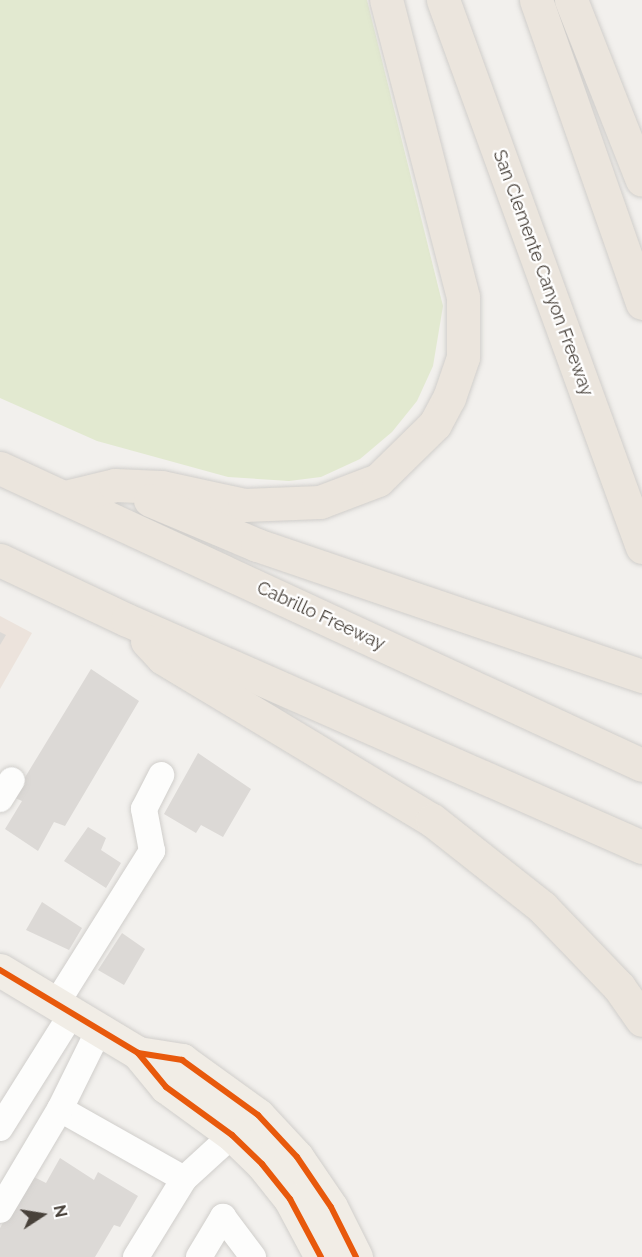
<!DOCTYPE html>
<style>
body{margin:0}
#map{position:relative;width:642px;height:1257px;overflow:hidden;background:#f2f0ed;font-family:Raleway,sans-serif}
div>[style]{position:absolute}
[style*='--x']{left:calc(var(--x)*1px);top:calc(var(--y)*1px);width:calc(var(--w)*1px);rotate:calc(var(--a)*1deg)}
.commercial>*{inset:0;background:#ece3dc}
.green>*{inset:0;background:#e2e9d0}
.building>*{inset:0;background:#dcd9d6}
.roads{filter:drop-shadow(0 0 2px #d0cecb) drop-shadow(0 0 2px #d0cecb)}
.minor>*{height:26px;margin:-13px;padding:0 13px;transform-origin:13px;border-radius:13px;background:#fdfdfc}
.major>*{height:33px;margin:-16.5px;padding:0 16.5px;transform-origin:16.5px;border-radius:16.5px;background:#f1ede6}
.highway>*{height:33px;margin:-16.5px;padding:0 16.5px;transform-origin:16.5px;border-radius:16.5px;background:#ebe5dd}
.cycleway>*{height:6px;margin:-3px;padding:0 3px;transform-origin:3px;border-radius:3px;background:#e8590c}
span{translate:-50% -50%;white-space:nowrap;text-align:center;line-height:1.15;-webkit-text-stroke:4.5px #fff;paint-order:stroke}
.street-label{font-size:18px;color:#48413a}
.north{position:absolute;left:12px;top:1185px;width:60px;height:60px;-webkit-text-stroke:4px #fff;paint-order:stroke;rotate:78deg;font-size:16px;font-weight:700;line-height:24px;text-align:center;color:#48413a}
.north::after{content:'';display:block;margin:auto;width:21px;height:27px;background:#48413a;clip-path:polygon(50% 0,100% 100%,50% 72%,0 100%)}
</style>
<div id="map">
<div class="commercial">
<i style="clip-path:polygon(0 616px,32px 633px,0 689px)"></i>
</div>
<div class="green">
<i style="clip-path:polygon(0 0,367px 0,443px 306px,433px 366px,417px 401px,392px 432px,360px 459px,321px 477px,289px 481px,228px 477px,97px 441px,0 398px)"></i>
</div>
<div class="building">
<i style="clip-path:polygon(0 632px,6px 635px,0 645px)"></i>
<i style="clip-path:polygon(91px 669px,139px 701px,65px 826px,54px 822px,38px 851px,5px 829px,22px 801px,13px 797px)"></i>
<i style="clip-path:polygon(198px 753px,251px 789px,223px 837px,201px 825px,196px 833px,164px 814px)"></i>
<i style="clip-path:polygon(88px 827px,106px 838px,101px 850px,121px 863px,106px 888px,64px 861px)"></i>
<i style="clip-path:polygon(42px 902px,82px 928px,69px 950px,26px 930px)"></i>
<i style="clip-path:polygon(122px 933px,145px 949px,124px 985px,98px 970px)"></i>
<i style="clip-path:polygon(60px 1158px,94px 1180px,98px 1172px,138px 1196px,120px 1227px,114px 1225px,95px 1257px,0 1257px,0 1228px,30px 1175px,46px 1183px)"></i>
</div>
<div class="roads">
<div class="minor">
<i style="--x:0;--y:799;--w:22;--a:-58"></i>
<i style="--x:56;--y:1004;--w:181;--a:-57.9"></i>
<i style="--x:152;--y:851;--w:43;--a:-100.8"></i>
<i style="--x:144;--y:809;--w:38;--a:-63"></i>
<i style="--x:60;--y:1109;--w:142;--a:29.4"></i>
<i style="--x:0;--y:1128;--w:136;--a:-57.9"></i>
<i style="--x:0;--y:1210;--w:117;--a:-59.3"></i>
<i style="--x:60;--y:1109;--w:88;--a:-63.7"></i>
<i style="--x:136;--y:1257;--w:92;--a:-58.4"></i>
<i style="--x:184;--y:1179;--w:65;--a:-42.5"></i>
<i style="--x:199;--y:1257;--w:47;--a:-59"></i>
<i style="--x:223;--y:1217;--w:50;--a:53.1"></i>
</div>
<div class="major">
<i style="--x:0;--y:970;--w:161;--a:31"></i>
<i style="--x:138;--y:1053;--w:44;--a:50.5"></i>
<i style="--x:166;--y:1087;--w:82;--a:36"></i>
<i style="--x:232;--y:1135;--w:42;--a:44"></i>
<i style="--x:262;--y:1164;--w:45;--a:51.3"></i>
<i style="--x:290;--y:1199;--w:66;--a:61.9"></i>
<i style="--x:138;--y:1053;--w:45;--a:9"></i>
<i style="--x:182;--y:1060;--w:94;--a:35.9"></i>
<i style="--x:258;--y:1115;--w:57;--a:47.1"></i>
<i style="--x:297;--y:1157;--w:60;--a:55.8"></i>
<i style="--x:331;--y:1207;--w:56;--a:63.4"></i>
</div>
<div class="highway">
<i style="--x:443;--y:0;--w:582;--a:70.01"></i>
<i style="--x:536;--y:0;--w:321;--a:70.7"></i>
<i style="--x:571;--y:0;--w:193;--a:68.5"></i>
<i style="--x:0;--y:468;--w:707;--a:24.83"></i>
<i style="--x:65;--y:497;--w:51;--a:-13.5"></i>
<i style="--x:115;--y:485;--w:46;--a:2.5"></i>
<i style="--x:161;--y:487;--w:85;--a:12.2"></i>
<i style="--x:244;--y:505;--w:76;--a:-2.3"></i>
<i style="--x:320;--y:502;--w:62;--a:-20.8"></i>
<i style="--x:378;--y:480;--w:80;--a:-44.5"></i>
<i style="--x:435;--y:424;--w:30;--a:-62"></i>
<i style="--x:449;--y:398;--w:43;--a:-71.1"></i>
<i style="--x:463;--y:357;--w:60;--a:-90"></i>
<i style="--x:463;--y:297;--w:307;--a:-104.5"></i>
<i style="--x:150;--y:500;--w:116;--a:22.8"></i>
<i style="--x:257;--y:545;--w:407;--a:18.8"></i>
<i style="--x:0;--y:560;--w:140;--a:25.3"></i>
<i style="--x:127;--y:620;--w:563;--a:23.79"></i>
<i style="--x:147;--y:641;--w:23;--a:47"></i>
<i style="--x:163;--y:658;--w:314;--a:31.1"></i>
<i style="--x:432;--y:820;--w:140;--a:38.3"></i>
<i style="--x:542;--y:907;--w:111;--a:46.1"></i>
<i style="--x:619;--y:987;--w:40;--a:55.1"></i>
</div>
</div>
<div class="cycleway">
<i style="--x:0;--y:970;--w:161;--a:31"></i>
<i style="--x:138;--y:1053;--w:44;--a:50.5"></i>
<i style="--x:166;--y:1087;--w:82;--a:36"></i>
<i style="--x:232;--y:1135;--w:42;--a:44"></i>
<i style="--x:262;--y:1164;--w:45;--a:51.3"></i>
<i style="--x:290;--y:1199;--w:66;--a:61.9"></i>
<i style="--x:138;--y:1053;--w:45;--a:9"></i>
<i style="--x:182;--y:1060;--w:94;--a:35.9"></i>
<i style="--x:258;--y:1115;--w:57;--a:47.1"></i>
<i style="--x:297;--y:1157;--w:60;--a:55.8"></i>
<i style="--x:331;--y:1207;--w:56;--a:63.4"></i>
</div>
<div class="street-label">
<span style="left:543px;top:273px;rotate:70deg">San Clemente Canyon Freeway</span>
<span style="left:321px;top:616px;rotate:25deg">Cabrillo Freeway</span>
</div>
<div class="north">N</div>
</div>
